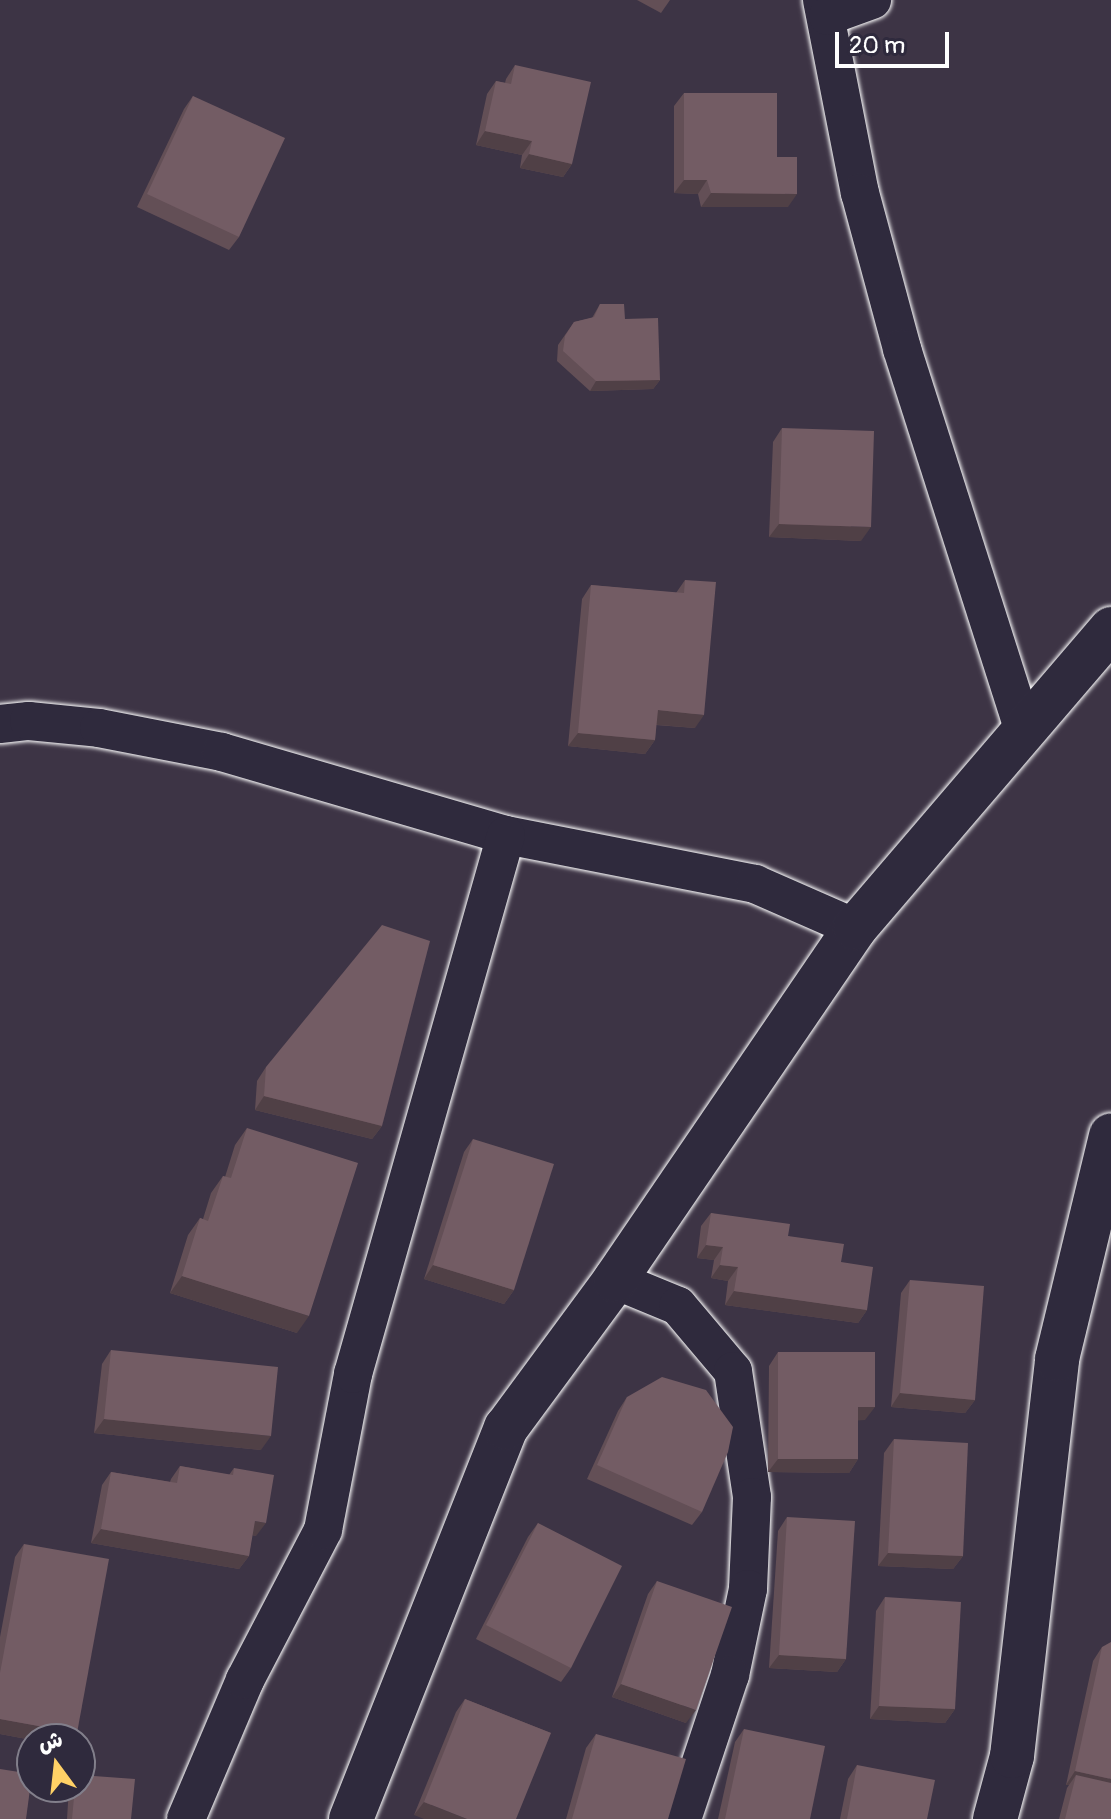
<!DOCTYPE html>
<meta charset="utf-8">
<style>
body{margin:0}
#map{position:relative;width:1111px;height:1819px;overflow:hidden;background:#3d3445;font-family:Pangolin,"Playpen Sans Arabic",sans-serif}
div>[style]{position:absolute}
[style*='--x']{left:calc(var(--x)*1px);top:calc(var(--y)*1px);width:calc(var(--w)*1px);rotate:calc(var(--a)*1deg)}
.roads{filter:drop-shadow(0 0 2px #fff) drop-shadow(0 0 2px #fff)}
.minor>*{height:38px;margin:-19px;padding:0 19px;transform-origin:19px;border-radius:19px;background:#2f2a3d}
.secondary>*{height:44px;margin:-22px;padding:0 22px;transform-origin:22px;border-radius:22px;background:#2f2a3d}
.wall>*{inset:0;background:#634f56}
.shaded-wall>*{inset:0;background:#504046}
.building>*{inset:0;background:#735c64}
span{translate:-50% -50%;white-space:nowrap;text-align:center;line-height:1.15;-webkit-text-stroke:8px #2f2a3d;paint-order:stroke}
.north{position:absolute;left:16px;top:1723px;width:80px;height:80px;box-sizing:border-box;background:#2f2a3d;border:2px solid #827f8b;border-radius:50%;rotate:345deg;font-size:22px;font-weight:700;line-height:32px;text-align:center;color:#fff}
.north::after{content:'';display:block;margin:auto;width:28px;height:36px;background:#ffd166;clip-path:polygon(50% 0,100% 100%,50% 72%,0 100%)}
.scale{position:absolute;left:835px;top:32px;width:114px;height:36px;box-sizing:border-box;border:4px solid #fff;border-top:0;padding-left:10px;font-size:24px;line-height:28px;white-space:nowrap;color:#fff;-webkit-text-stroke:6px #2f2a3d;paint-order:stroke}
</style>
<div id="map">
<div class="roads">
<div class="minor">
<i style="--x:822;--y:0;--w:197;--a:78.9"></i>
<i style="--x:860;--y:193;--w:162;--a:74.9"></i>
<i style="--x:902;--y:349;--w:398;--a:72.3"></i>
<i style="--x:828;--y:16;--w:47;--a:-20"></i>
<i style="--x:0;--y:724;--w:29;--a:-6"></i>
<i style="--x:29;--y:721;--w:70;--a:5.7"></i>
<i style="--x:99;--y:728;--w:125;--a:11"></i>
<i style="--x:222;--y:752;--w:296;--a:16.3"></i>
<i style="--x:506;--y:835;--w:254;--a:11.1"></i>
<i style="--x:755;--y:884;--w:109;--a:23.7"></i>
<i style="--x:615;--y:1280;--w:68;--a:22.4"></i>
<i style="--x:678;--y:1306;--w:85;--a:49.8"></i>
<i style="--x:733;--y:1371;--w:127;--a:81.4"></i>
<i style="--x:752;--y:1497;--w:92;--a:92.5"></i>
<i style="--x:748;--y:1589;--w:88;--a:101.8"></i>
<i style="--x:730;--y:1675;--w:152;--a:108.4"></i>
<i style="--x:186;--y:1819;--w:151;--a:-67"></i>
<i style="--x:245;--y:1680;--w:169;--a:-62.5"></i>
<i style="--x:323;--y:1530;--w:159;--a:-79.1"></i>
<i style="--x:353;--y:1374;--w:560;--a:-74.15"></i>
</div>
<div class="secondary">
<i style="--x:351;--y:1819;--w:421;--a:-68.4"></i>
<i style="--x:506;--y:1428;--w:184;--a:-53.6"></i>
<i style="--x:615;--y:1280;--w:426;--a:-55.7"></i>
<i style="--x:855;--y:928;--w:394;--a:-49.4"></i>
<i style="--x:995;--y:1819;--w:65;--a:-74.9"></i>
<i style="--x:1012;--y:1756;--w:400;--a:-83.5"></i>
<i style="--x:1057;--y:1359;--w:230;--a:-76.4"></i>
</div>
</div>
<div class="wall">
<i style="clip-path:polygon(637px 0,670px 0,661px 13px)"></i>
<i style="clip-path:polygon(515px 65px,572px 164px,563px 177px,520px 168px,522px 155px,476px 145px,487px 94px,496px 81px,505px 83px,506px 79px)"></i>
<i style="clip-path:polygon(684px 93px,777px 157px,788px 207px,701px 207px,698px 194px,674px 193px,674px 106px)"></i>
<i style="clip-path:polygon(193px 96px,239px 237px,229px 250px,137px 207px,184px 109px)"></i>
<i style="clip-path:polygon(600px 304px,625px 319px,660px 380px,653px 389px,590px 391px,557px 361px,558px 345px,574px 322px,592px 318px)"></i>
<i style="clip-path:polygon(782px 428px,861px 541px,769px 537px,773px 442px)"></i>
<i style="clip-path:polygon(685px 580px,695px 728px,656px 725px,655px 740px,645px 754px,568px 746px,582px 599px,591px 585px,676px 593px)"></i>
<i style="clip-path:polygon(266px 1067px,382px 1126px,372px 1139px,255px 1110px,257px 1081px)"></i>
<i style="clip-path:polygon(247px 1128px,297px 1333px,170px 1293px,188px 1235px,200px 1218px,203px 1219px,211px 1193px,223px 1176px,225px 1177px,235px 1145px)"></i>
<i style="clip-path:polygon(473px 1139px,514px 1290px,504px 1304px,424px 1279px,464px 1152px)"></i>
<i style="clip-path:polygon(711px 1213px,788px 1236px,841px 1262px,867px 1310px,858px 1323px,725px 1305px,728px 1281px,711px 1278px,714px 1260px,697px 1258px,701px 1226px)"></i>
<i style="clip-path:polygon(910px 1280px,975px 1400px,965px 1413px,891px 1407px,901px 1293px)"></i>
<i style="clip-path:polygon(111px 1350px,261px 1450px,94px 1433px,102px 1364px)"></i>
<i style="clip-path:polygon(778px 1352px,865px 1420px,858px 1420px,858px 1459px,849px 1473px,768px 1472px,769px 1366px)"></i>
<i style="clip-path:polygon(627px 1397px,702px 1512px,692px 1525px,587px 1479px,618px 1411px)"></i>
<i style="clip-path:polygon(894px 1439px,963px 1556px,953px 1569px,878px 1566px,884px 1453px)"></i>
<i style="clip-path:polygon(180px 1466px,229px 1475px,234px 1468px,256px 1536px,252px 1535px,249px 1556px,239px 1569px,91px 1543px,102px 1485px,111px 1472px,170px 1482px,171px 1479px)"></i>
<i style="clip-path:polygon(787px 1517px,846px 1659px,837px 1672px,769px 1668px,778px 1531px)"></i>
<i style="clip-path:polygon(538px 1523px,571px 1668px,561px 1682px,476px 1639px,528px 1537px)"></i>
<i style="clip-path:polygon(24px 1544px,77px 1733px,73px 1739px,32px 1740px,0 1734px,0 1637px,15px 1557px)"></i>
<i style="clip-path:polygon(657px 1581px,686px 1723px,612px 1697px,648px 1594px)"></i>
<i style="clip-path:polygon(885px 1597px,955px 1709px,945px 1723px,870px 1719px,876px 1611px)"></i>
<i style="clip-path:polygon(1102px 1647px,1111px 1819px,1059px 1819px,1067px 1788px,1069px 1785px,1066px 1785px,1093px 1661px)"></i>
<i style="clip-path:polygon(465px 1699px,551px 1733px,414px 1815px,456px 1712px)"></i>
<i style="clip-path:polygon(744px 1729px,810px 1819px,718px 1819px,735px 1742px)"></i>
<i style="clip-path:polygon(596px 1734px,668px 1819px,566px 1819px,586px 1748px)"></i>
<i style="clip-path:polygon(857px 1765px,927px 1819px,840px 1819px,848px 1779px)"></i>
<i style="clip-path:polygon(69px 1787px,80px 1787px,131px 1819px,67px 1819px)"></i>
</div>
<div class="shaded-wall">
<i style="clip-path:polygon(485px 131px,532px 141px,522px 155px,476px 145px)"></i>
<i style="clip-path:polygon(529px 154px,572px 164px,563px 177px,520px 168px)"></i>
<i style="clip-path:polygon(684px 180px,707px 180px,698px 194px,674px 193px)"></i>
<i style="clip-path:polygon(711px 193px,797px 194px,788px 207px,701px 207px)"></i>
<i style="clip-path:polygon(660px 380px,653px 389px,590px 391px,596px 381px)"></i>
<i style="clip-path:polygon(779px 524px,871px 527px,861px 541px,769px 537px)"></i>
<i style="clip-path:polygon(658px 710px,704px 715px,695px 728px,648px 724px)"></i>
<i style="clip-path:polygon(578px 733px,655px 740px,645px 754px,568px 746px)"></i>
<i style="clip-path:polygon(264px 1096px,382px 1126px,372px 1139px,255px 1110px)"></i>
<i style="clip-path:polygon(706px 1245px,723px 1247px,714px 1260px,697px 1258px)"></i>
<i style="clip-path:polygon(433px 1265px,514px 1290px,504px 1304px,424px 1279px)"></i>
<i style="clip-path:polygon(720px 1265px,738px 1267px,728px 1281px,711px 1278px)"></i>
<i style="clip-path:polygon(182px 1276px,309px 1316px,297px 1333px,170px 1293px)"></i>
<i style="clip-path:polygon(734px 1291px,867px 1310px,858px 1323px,725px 1305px)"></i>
<i style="clip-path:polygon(900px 1393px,975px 1400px,965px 1413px,891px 1407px)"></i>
<i style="clip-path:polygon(858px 1407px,875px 1407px,865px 1420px,849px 1421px)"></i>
<i style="clip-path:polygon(104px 1419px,271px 1436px,261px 1450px,94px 1433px)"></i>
<i style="clip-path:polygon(778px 1459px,858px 1459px,849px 1473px,768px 1472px)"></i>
<i style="clip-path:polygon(255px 1521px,266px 1523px,256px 1536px,246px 1534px)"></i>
<i style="clip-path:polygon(101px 1529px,249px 1556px,239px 1569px,91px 1543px)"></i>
<i style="clip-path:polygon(888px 1553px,963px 1556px,953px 1569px,878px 1566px)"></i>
<i style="clip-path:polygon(779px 1655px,846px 1659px,837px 1672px,769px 1668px)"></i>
<i style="clip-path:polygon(621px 1684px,696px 1710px,686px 1723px,612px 1697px)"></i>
<i style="clip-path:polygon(879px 1706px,955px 1709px,945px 1723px,870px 1719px)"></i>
<i style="clip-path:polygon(0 1719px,77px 1733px,73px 1739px,32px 1740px,0 1734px)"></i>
<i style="clip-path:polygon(1075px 1771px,1111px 1779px,1111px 1794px,1076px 1775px,1069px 1785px,1066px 1785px)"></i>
<i style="clip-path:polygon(424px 1802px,467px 1819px,424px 1819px,414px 1815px)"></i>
</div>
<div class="building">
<i style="clip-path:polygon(515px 65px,591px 82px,572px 164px,529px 154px,532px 141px,485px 131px,496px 81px,511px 84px)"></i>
<i style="clip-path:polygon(684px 93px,777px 93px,777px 157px,797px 157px,797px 194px,711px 193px,707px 180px,684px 180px)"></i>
<i style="clip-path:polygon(193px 96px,285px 138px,239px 237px,147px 194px)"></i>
<i style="clip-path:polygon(600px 304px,624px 304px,625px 319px,658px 318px,660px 380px,596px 381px,563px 351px,565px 336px,574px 322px,594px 317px)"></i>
<i style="clip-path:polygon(782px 428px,874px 431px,871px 527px,779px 524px)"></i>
<i style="clip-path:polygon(685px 580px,716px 582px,704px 715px,658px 710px,655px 740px,578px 733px,591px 585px,684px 593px)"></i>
<i style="clip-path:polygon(382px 925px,430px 941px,382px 1126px,264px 1096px,266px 1067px)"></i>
<i style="clip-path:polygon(247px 1128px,358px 1163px,309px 1316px,182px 1276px,200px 1218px,208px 1221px,223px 1176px,231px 1178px)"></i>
<i style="clip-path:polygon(473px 1139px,554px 1164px,514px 1290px,433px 1265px)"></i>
<i style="clip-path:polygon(711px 1213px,790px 1224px,788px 1236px,844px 1244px,841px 1262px,873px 1267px,867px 1310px,734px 1291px,738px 1267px,720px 1265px,723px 1247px,706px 1245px)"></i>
<i style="clip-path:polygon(910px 1280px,984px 1286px,975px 1400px,900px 1393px)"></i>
<i style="clip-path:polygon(111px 1350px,278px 1367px,271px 1436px,104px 1419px)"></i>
<i style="clip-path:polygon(778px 1352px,875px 1352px,875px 1407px,858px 1407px,858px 1459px,778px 1459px)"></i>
<i style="clip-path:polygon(662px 1377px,706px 1390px,733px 1427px,728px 1452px,702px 1512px,597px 1465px,627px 1397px)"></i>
<i style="clip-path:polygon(894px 1439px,968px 1443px,963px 1556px,888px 1553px)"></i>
<i style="clip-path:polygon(180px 1466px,233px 1475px,234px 1468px,274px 1475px,266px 1523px,255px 1521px,249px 1556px,101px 1529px,111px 1472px,177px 1483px)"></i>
<i style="clip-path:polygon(787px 1517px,855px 1521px,846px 1659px,779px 1655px)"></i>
<i style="clip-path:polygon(538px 1523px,622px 1566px,571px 1668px,486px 1625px)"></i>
<i style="clip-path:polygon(24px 1544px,109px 1559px,77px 1733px,0 1719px,0 1673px)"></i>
<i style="clip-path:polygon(657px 1581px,732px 1607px,696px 1710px,621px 1684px)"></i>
<i style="clip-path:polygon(885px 1597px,961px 1602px,955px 1709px,879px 1706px)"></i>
<i style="clip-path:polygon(1111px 1642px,1111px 1779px,1075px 1771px,1102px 1647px)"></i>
<i style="clip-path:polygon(465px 1699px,551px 1733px,516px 1819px,467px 1819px,424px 1802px)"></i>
<i style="clip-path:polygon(744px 1729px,825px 1746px,810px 1819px,725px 1819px)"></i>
<i style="clip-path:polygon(596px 1734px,686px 1759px,668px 1819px,572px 1819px)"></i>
<i style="clip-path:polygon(857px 1765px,935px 1780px,927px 1819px,847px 1819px)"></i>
<i style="clip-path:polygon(0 1769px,32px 1774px,26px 1819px,0 1819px)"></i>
<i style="clip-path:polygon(80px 1775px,135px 1779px,131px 1819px,72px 1819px,75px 1787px,80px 1787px)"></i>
<i style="clip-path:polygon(1076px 1775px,1111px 1783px,1111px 1819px,1065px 1819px)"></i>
</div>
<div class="north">ش</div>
<div class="scale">20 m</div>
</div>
